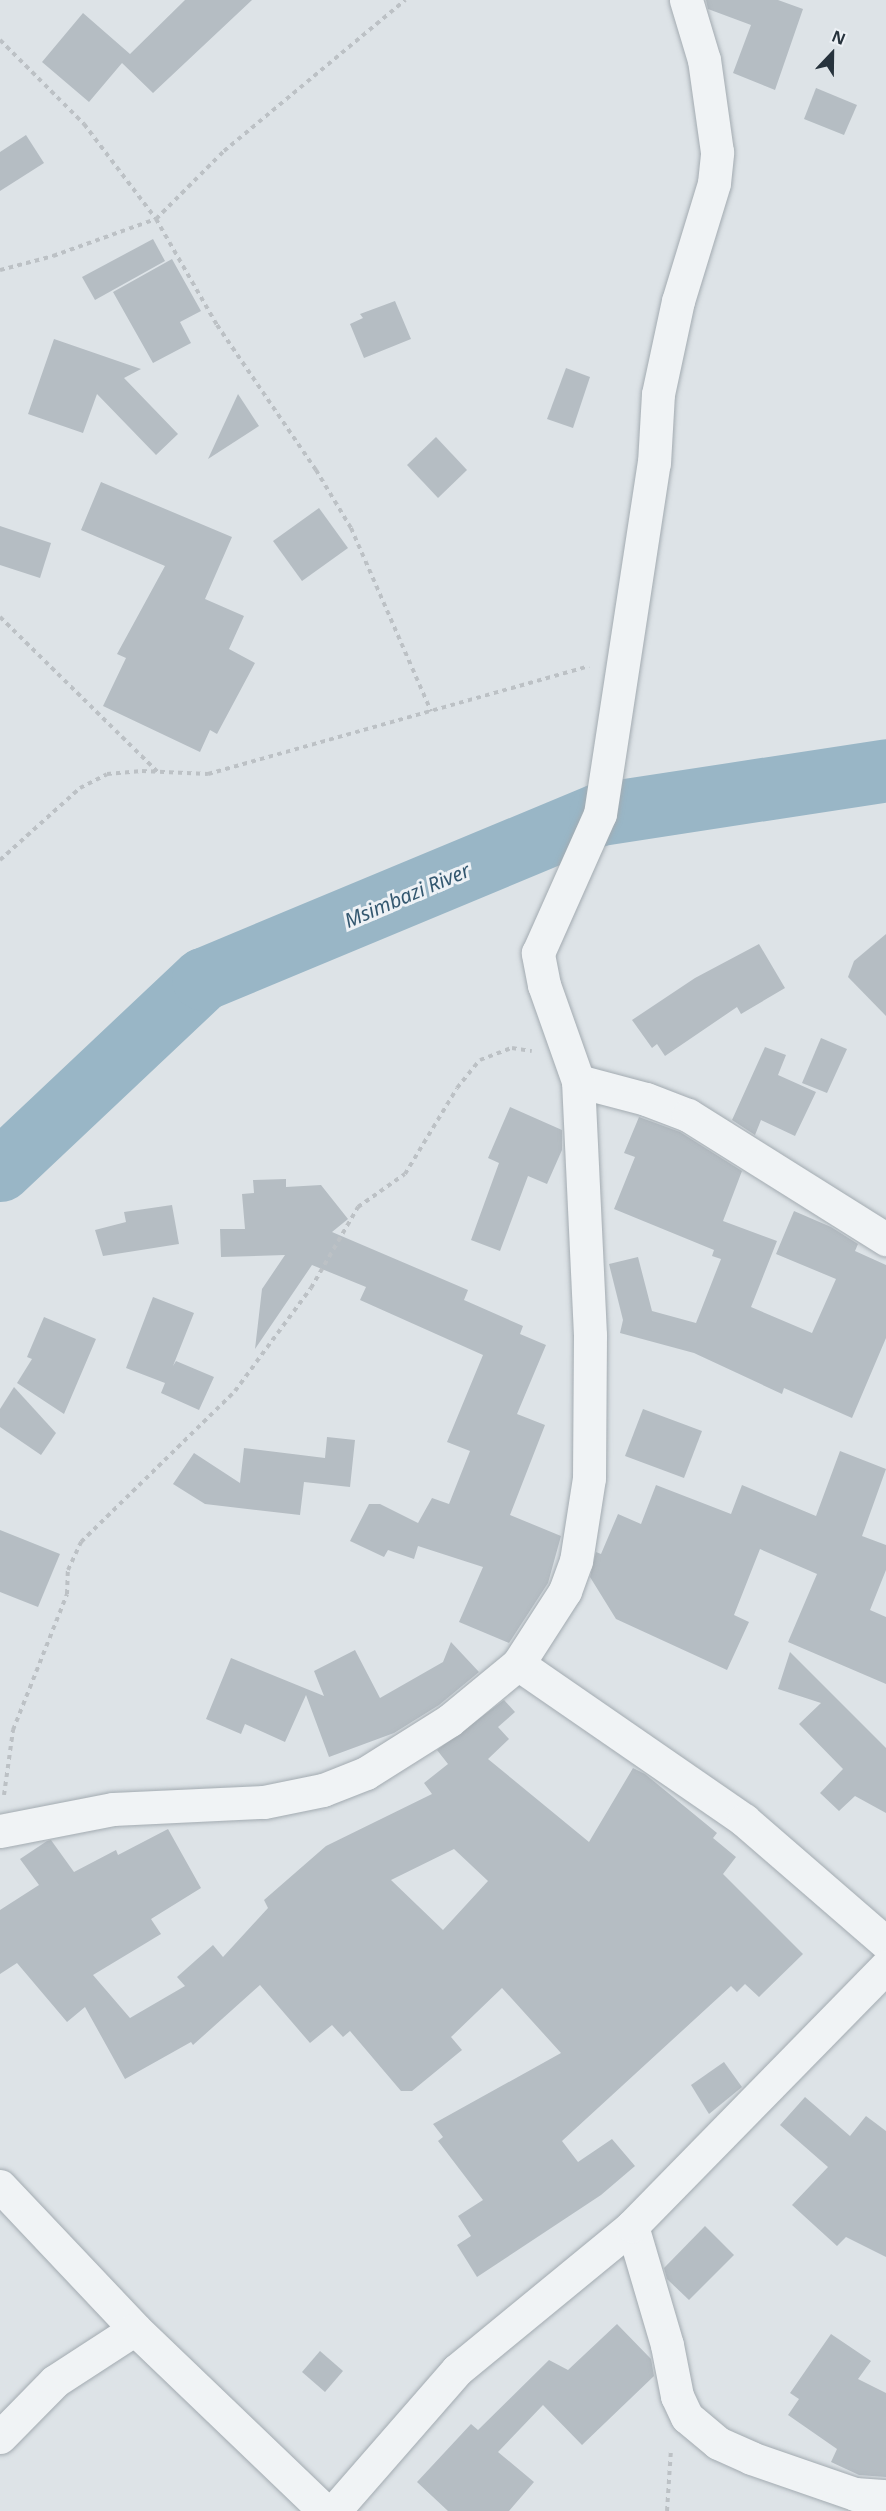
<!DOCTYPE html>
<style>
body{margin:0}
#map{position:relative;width:886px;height:2511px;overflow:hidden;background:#dde3e7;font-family:"Noto Sans",sans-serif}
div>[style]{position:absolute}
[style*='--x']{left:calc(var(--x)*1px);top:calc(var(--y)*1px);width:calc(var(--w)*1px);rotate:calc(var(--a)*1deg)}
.river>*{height:63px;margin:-31.5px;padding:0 31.5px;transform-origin:31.5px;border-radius:31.5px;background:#99b6c6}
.building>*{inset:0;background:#b5bdc3}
.path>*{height:4px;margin-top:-2px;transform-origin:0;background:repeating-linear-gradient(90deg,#bcc1c5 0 4.5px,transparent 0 9px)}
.roads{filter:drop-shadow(0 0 2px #a3abb1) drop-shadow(0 0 2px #a3abb1)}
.minor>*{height:33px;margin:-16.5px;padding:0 16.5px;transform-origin:16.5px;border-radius:16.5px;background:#f0f3f5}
span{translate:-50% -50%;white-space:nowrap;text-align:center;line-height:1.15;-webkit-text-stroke:6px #edf1f5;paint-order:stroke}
.water-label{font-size:20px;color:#33576f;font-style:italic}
.north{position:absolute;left:802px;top:24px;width:60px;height:60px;-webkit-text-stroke:4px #edf1f5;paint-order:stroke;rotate:22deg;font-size:16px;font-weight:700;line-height:24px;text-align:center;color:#27333d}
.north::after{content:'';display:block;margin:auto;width:21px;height:27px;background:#27333d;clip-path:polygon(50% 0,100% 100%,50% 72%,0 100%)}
</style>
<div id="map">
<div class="river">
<i style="--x:0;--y:1170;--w:279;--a:-43.3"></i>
<i style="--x:203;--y:979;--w:430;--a:-22.6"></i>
<i style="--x:600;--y:814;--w:289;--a:-8.7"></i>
</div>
<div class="building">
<i style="clip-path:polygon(185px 0,252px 0,153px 93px,122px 63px,89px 102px,42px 62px,83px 13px,130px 54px)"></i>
<i style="clip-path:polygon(706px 0,778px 0,803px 9px,775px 90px,733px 73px,751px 25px,708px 9px)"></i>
<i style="clip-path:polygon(816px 88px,857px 105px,844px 135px,804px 119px)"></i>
<i style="clip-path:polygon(26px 135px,44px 163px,0 191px,0 152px)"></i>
<i style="clip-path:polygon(153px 239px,165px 261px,95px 300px,82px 277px)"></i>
<i style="clip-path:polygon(172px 259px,201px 311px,180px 322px,191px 343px,153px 363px,113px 292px)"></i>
<i style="clip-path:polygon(395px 301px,411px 339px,364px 358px,350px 324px,363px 318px,360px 314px)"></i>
<i style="clip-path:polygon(54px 339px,141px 369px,124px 378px,178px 434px,156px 455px,97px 394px,83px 433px,28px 414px)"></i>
<i style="clip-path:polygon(566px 368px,590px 377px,573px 428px,547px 419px)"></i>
<i style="clip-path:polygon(238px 394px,259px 426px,208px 459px)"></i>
<i style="clip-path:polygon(436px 437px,467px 470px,438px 498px,407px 465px)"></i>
<i style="clip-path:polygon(101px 482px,232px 537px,205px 599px,244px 616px,229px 649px,255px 663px,217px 734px,210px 730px,200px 752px,103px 706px,126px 658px,117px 654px,165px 566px,81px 530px)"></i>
<i style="clip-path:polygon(319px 508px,348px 548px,302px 581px,273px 541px)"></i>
<i style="clip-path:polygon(0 526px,51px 543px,40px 578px,0 565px)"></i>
<i style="clip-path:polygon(886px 934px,886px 1016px,848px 977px,854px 961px)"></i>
<i style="clip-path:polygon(759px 944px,785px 988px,741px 1014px,737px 1007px,665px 1056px,657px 1044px,652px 1048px,632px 1020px,695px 978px)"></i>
<i style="clip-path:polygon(821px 1038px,847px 1049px,827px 1093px,802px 1083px)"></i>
<i style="clip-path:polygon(765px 1047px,786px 1055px,778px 1075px,816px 1092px,795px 1136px,761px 1120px,755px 1135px,732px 1120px)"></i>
<i style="clip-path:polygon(510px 1107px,562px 1130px,562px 1150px,547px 1184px,528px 1176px,500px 1251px,471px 1240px,499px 1163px,488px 1158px)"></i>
<i style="clip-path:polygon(639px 1117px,680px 1132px,742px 1171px,723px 1221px,777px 1241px,751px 1307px,812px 1333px,836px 1279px,776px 1254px,794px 1211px,831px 1227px,858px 1244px,855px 1251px,886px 1265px,886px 1338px,852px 1418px,784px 1388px,782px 1394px,694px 1353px,620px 1333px,623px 1320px,609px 1264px,638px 1257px,652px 1311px,696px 1323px,721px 1259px,712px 1256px,714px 1250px,614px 1209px,635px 1157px,624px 1153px)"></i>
<i style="clip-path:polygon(286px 1179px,286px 1187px,321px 1185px,348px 1219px,332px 1232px,468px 1290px,464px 1300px,523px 1326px,520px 1334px,546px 1345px,517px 1414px,545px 1425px,510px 1515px,561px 1536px,548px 1583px,509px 1643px,459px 1622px,483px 1567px,418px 1546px,414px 1559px,388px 1550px,384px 1557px,350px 1541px,369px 1504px,380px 1504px,418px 1523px,432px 1498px,449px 1504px,470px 1451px,447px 1442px,483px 1355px,360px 1300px,366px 1287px,312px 1265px,255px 1349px,262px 1289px,285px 1255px,221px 1257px,220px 1229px,245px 1229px,242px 1194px,254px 1193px,253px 1180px)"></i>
<i style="clip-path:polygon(172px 1205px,179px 1244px,103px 1256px,95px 1230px,126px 1222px,124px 1212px)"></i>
<i style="clip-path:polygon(153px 1297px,194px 1313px,173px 1366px,176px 1361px,214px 1377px,199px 1410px,161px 1393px,165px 1383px,126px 1368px)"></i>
<i style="clip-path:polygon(44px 1317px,96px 1339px,64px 1414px,17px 1383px,32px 1359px,27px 1357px)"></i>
<i style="clip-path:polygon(14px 1387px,56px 1433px,41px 1455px,0 1427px,0 1409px)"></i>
<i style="clip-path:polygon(643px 1409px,702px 1431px,684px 1478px,625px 1456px)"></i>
<i style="clip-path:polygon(327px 1437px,355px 1440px,350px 1487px,304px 1482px,300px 1515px,205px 1504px,173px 1484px,194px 1453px,240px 1483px,244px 1448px,325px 1458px)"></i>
<i style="clip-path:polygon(840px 1451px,886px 1469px,862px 1536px,886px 1545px,886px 1570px,870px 1610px,886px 1617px,886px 1684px,788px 1642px,817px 1574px,760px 1549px,734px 1615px,749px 1622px,727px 1670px,616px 1619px,590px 1577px,596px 1552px,601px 1554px,618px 1514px,641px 1524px,656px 1485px,731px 1514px,742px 1485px,816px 1516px)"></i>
<i style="clip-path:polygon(0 1530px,60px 1554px,38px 1607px,0 1592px)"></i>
<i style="clip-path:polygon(451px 1642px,479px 1672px,439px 1705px,394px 1733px,329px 1757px,306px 1695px,285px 1742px,245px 1724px,241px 1734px,206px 1719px,231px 1658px,324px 1696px,314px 1671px,355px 1650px,380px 1698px,443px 1662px)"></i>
<i style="clip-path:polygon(790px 1652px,886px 1748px,886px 1813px,855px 1796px,839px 1811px,820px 1793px,843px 1769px,799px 1724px,821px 1703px,778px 1689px)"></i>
<i style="clip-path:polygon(evenodd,504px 1700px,515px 1712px,498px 1727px,509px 1739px,488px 1759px,589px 1842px,633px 1768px,645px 1774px,717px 1833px,713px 1838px,736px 1857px,723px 1874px,803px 1954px,759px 1997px,745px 1984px,737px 1992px,731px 1986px,562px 2141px,578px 2162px,612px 2139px,635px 2166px,601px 2195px,477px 2277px,457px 2245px,471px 2236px,458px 2216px,483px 2200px,438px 2141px,443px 2137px,433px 2124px,561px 2053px,502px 1988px,451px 2037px,462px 2050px,412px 2091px,401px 2091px,350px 2031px,343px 2037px,332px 2025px,310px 2043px,260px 1985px,193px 2045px,191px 2042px,125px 2079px,85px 2007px,67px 2022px,17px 1963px,0 1974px,0 1910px,39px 1885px,20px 1859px,47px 1841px,51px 1840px,74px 1872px,116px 1850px,118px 1855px,168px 1829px,201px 1888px,151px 1919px,161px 1934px,93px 1975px,130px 2018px,185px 1986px,177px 1977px,213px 1945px,223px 1957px,268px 1908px,264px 1900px,326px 1846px,432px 1794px,424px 1783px,448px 1764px,437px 1750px,504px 1700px,454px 1849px,488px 1881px,443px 1930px,391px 1880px,454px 1849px)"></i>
<i style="clip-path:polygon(724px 2062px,742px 2087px,709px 2114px,691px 2085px)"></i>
<i style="clip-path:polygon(805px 2097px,850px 2136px,866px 2116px,886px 2131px,886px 2257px,846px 2237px,837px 2246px,792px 2205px,828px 2167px,780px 2125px)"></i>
<i style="clip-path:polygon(705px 2226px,734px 2255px,689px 2300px,667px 2279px,664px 2268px)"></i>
<i style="clip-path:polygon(617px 2324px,651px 2359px,654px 2376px,582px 2445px,543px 2405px,498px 2452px,534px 2482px,509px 2511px,448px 2511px,417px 2482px,471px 2424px,478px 2430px,549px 2360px,568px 2370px)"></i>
<i style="clip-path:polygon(831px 2334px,871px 2361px,858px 2379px,886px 2393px,886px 2477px,859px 2475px,831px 2462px,837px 2449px,788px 2415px,799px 2399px,790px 2393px)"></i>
<i style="clip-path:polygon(320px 2351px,343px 2371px,325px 2392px,302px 2372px)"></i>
</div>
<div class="path">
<i style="--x:0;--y:40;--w:119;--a:45"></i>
<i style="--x:84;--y:124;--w:119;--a:52.8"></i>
<i style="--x:156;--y:219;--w:122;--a:60.1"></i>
<i style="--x:217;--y:325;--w:176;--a:55.7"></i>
<i style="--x:316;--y:470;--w:68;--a:58.9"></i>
<i style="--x:351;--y:528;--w:200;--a:66.4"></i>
<i style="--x:0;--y:270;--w:55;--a:-14.8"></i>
<i style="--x:53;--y:256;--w:109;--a:-19.8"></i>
<i style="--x:156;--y:219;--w:96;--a:-45"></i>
<i style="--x:224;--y:151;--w:236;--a:-39.8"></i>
<i style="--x:0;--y:617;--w:221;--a:44.5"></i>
<i style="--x:0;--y:860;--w:108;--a:-42"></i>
<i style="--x:80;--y:788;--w:30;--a:-27"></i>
<i style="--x:107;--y:774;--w:35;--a:-5"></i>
<i style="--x:142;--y:771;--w:66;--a:2.6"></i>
<i style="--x:208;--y:774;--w:396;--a:-15.8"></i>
<i style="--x:4;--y:1795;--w:66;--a:-82.1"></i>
<i style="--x:13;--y:1730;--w:146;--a:-68.3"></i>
<i style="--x:67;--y:1594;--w:24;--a:-88"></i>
<i style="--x:68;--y:1570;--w:31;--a:-65"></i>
<i style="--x:81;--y:1542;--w:216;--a:-44.4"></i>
<i style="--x:235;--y:1391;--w:128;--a:-53.6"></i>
<i style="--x:311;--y:1288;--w:94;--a:-59.9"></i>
<i style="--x:358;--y:1207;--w:57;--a:-35.1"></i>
<i style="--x:405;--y:1174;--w:100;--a:-58.8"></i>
<i style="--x:457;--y:1088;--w:36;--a:-51"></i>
<i style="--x:480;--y:1060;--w:34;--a:-21"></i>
<i style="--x:512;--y:1048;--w:20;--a:9"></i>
<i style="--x:667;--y:2511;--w:62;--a:-86.3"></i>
</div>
<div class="roads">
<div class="minor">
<i style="--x:578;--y:1081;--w:70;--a:14.8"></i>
<i style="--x:646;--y:1099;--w:45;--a:20.9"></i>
<i style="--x:688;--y:1115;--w:234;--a:32.1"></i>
<i style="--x:518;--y:1664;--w:275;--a:34.6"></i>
<i style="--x:744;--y:1820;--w:188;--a:40.9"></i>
<i style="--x:0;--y:1831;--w:115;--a:-11"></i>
<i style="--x:113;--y:1809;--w:151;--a:-2.7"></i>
<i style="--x:264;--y:1802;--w:60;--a:-11.5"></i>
<i style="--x:323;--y:1790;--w:46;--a:-21.6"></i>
<i style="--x:366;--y:1773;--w:99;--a:-32.2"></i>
<i style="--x:450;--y:1720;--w:88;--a:-39.5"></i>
<i style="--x:518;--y:1664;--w:87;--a:-57.2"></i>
<i style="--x:565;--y:1591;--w:32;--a:-70"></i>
<i style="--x:576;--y:1561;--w:84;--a:-81.1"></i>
<i style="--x:589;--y:1478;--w:143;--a:-89.6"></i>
<i style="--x:590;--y:1335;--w:254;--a:-92.7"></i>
<i style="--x:578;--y:1081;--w:102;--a:-109.5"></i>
<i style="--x:544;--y:985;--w:33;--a:-101"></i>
<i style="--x:538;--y:953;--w:152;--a:-66"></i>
<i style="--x:600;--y:814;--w:355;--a:-81.3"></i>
<i style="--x:654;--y:463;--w:69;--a:-86.7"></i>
<i style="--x:658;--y:394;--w:95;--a:-77.9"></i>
<i style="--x:678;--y:301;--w:123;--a:-73"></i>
<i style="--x:714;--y:183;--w:31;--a:-84"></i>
<i style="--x:717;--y:152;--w:93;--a:-98"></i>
<i style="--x:704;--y:60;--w:63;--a:-106.7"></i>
<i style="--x:0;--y:2186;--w:197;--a:46.6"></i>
<i style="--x:135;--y:2329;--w:263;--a:43.8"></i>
<i style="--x:632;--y:2226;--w:124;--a:73.6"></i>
<i style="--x:667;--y:2345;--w:52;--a:78.9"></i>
<i style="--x:677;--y:2396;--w:23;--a:65"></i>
<i style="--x:687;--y:2417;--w:40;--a:40"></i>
<i style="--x:718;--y:2443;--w:36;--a:24"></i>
<i style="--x:751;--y:2458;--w:110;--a:19.1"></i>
<i style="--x:855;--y:2494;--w:31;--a:4"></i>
<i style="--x:0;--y:2437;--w:78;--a:-45.5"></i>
<i style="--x:55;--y:2381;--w:95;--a:-33"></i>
<i style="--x:334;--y:2511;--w:187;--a:-48.9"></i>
<i style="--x:457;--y:2370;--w:227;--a:-39.4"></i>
<i style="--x:632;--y:2226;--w:363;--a:-45.6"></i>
</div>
</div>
<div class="water-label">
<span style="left:407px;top:895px;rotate:-23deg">Msimbazi River</span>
</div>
<div class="north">N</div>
</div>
